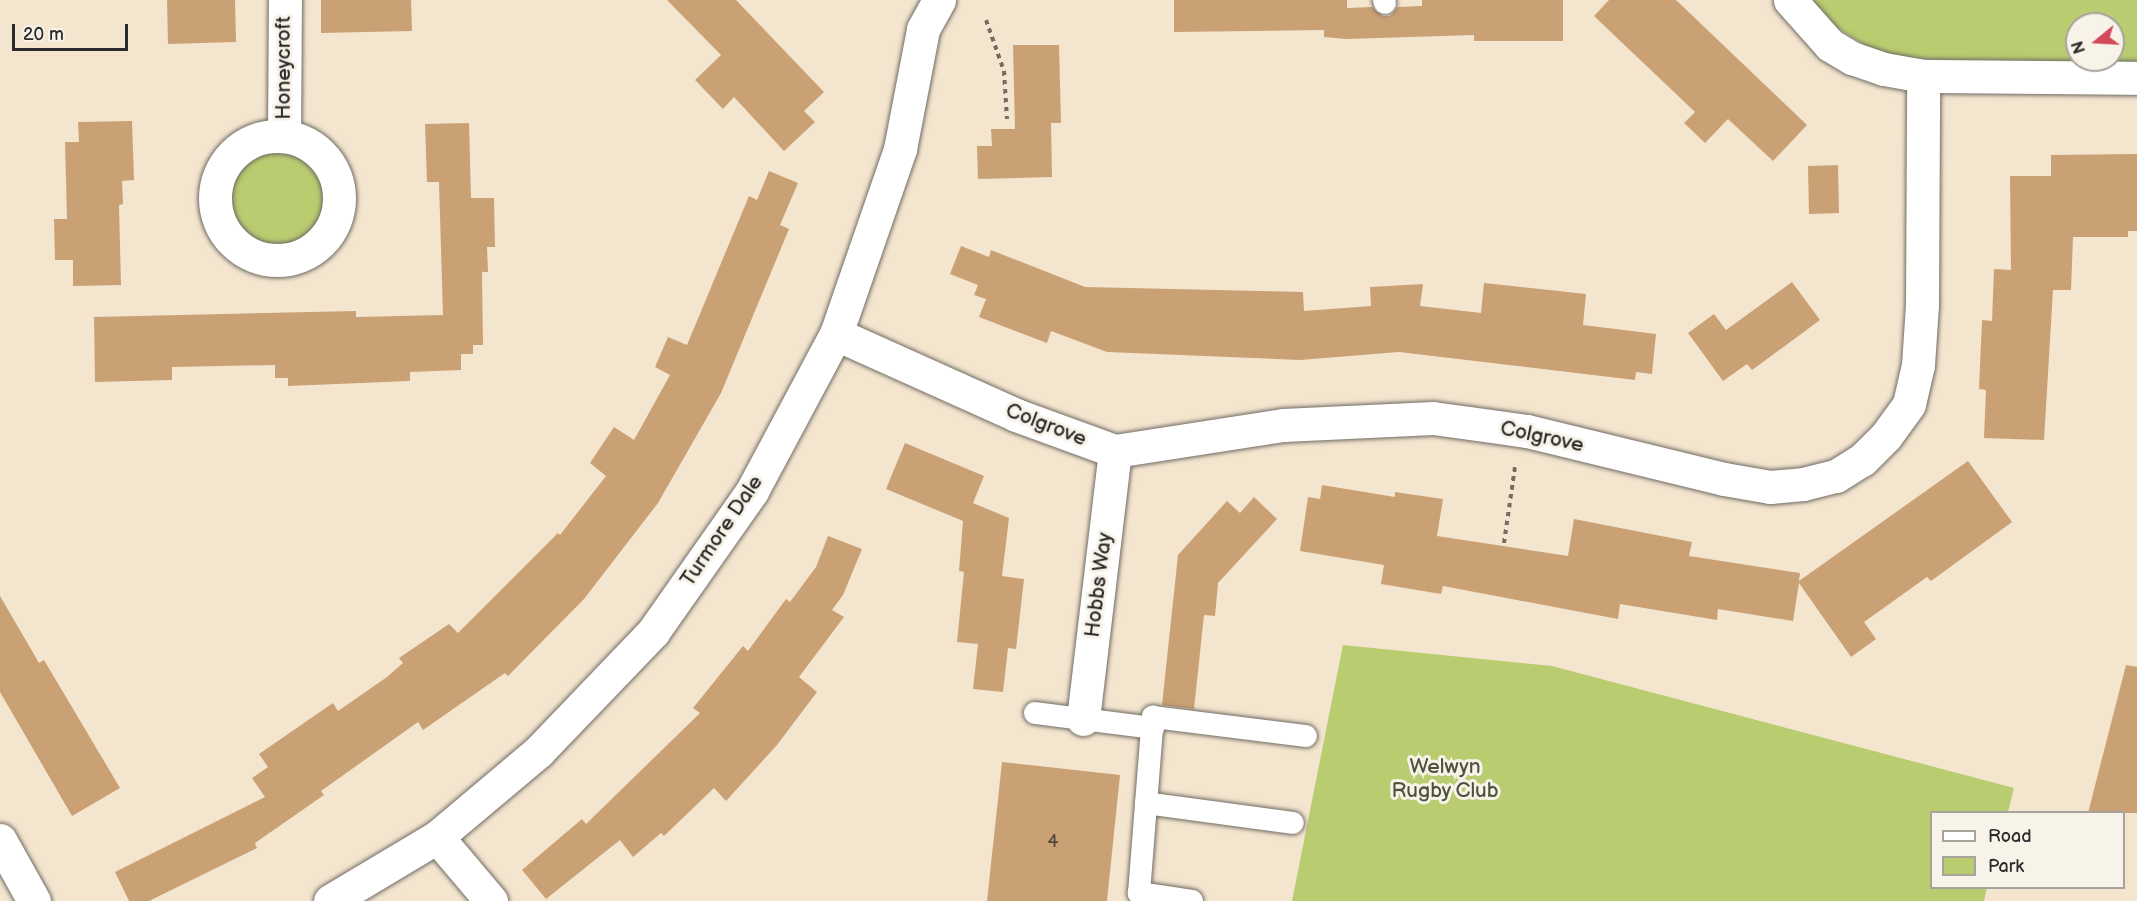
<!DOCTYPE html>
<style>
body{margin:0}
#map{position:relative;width:2137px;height:901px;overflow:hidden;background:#f4e5cf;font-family:"Balsamiq Sans",sans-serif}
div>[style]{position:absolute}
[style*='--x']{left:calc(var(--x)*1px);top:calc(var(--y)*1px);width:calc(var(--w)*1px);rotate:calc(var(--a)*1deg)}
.green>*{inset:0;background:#b9cc70}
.round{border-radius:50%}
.building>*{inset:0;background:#caa175}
.path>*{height:4px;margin-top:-2px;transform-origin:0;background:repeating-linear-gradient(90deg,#716c64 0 4.5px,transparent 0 9px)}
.roads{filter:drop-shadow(0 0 2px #716c64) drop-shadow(0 0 2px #716c64)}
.lane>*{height:22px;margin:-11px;padding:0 11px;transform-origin:11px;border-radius:11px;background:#fff}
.street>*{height:33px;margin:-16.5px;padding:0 16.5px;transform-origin:16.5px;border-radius:16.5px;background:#fff}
.street>.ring{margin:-16.5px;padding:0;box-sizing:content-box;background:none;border:33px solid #fff;border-radius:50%}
span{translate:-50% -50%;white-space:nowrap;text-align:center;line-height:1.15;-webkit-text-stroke:6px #f7f3e8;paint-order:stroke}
.number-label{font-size:18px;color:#53483e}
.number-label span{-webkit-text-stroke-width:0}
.street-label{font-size:21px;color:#2b2b2b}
.park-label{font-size:21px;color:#4e533c}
.legend{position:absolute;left:1930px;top:811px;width:195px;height:78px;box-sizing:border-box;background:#f7f3e8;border:2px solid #a5a39c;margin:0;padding:8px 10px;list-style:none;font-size:18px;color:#2b2b2b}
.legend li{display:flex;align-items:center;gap:12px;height:30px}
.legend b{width:30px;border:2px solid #a5a39c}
.north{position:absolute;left:2065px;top:12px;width:60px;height:60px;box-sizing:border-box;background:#f7f3e8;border:2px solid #a5a39c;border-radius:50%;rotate:252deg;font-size:16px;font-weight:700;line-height:24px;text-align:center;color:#2b2b2b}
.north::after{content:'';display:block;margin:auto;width:21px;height:27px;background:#d1495b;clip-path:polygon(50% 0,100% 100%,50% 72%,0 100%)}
.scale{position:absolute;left:12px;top:24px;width:116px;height:27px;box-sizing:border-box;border:3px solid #2b2b2b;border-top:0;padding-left:8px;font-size:18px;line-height:21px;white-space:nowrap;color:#2b2b2b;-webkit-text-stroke:4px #f7f3e8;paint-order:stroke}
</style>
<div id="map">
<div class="green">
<i style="clip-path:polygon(evenodd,1812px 0,2137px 0,2137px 64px,1939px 61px,1878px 53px,1828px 22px,1812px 0,2077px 24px,2113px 24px,2113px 60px,2077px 60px,2077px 24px)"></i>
<i class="round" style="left:226px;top:145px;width:104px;height:104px"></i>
<i style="clip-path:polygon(1343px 645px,1552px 666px,2014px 788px,2008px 812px,1932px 812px,1932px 888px,1987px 888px,1984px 901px,1292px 901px)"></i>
</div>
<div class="building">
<i style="clip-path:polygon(167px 0,235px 0,236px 42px,168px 44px)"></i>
<i style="clip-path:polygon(321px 0,411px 0,412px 31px,321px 33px)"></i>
<i style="clip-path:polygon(667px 0,736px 0,824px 92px,804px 111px,815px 122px,784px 151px,734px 97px,723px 109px,695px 80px,721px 55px)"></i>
<i style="clip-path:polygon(1174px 0,1347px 0,1347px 8px,1372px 7px,1383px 16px,1390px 16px,1398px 7px,1422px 6px,1422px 0,1563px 0,1563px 41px,1474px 41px,1474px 35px,1346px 39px,1324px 37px,1324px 30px,1174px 32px)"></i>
<i style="clip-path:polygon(1609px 0,1676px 0,1807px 125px,1773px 161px,1728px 119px,1705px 143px,1684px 123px,1695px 112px,1594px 16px)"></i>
<i style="clip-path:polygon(1013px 45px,1059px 45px,1061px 123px,1051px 123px,1052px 177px,978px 179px,977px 146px,992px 146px,991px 129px,1015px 129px)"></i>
<i style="clip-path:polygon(132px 121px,134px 180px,122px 181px,123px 204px,119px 205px,121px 285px,73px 286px,73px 260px,55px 260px,54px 219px,67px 219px,65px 142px,79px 142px,78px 122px)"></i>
<i style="clip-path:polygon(469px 123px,471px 198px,494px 198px,495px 247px,487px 247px,488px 272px,482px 272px,483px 345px,473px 345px,473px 354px,461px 354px,461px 370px,410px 372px,410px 381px,288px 386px,288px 378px,275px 378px,275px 365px,172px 367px,172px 380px,95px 382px,94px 317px,356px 311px,356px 317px,443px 315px,439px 182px,427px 182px,425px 124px)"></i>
<i style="clip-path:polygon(2137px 154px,2137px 231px,2128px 231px,2128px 237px,2073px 237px,2071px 290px,2053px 290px,2044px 440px,1984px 438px,1986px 390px,1979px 389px,1982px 320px,1992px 321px,1994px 269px,2011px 270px,2010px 176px,2051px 176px,2051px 155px)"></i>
<i style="clip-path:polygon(1838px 165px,1839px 213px,1809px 214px,1808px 166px)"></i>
<i style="clip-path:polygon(769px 171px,798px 183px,780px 225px,789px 229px,721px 393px,658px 503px,584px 599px,508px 676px,505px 673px,423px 730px,418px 722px,321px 791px,324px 795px,255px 843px,257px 848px,149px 901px,129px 901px,115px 872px,265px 797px,252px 778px,268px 767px,259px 754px,333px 703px,338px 711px,387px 677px,403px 663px,399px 658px,449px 624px,458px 633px,558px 533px,560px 535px,606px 476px,590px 463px,614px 427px,634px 440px,670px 375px,655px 367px,668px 337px,687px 345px,749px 196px,757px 200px)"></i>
<i style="clip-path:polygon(961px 246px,989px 257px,991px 250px,1085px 287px,1303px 292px,1304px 311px,1371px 306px,1370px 287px,1423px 284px,1420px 306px,1481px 313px,1484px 283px,1586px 294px,1583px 325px,1656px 334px,1652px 374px,1636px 372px,1635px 380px,1399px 352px,1300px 360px,1107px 352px,1051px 331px,1047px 343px,979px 317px,986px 299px,974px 295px,978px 285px,950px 274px)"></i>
<i style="clip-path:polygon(1792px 282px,1820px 320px,1752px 370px,1747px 364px,1723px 381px,1688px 333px,1714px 314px,1726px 330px)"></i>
<i style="clip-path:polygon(905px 443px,984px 476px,973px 503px,1009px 518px,1002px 576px,1024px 579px,1016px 649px,1008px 648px,1003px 692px,973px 689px,978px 644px,957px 642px,964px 572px,959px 571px,963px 521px,886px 489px)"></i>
<i style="clip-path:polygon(1968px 461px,2012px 522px,1931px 581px,1927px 577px,1864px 622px,1876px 639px,1851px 657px,1799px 583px,1793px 621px,1718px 609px,1717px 620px,1620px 604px,1618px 619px,1443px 586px,1441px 594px,1381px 584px,1384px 565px,1300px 551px,1308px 497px,1320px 499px,1322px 485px,1395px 497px,1395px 492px,1443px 499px,1437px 536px,1568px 556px,1574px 519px,1692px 542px,1689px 556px,1800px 573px,1799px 581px)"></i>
<i style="clip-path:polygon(1254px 497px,1277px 519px,1218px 583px,1215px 616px,1204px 615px,1194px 709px,1162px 705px,1178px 555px,1227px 501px,1240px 513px)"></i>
<i style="clip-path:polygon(828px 536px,862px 549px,843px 595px,832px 610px,844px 617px,799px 677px,817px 692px,777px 745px,726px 801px,714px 788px,664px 836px,661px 833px,633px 857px,620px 840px,546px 899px,522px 870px,582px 819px,586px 824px,700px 713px,693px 708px,743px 646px,748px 651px,786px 599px,790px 602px,816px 567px)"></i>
<i style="clip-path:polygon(0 596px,39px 663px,44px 660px,120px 788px,72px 816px,0 692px)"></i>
<i style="clip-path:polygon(2126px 665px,2137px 667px,2137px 813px,2088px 813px)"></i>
<i style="clip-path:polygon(1002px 762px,1120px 775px,1107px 901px,987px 901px)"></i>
</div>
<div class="path">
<i style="--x:986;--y:20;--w:54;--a:70.6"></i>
<i style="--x:1004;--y:71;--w:48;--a:86.4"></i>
<i style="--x:1504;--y:543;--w:77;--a:-81.8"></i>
</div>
<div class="roads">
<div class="lane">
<i style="--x:1384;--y:0;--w:3;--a:72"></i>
<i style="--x:1035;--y:713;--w:119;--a:7.2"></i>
<i style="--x:1146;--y:803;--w:148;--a:7.7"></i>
<i style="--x:1192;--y:901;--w:54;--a:-171.4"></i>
<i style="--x:1139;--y:893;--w:177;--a:-85.5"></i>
<i style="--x:1153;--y:717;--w:154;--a:7.1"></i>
</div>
<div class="street">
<i style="--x:1790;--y:0;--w:60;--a:48.4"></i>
<i style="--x:1830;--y:45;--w:26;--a:31"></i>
<i style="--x:1852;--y:58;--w:34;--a:19"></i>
<i style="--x:1884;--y:69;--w:40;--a:10"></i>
<i style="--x:1923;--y:76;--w:214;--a:0.5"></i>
<i class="ring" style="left:215px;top:136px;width:91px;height:91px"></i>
<i style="--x:284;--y:136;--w:136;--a:-89.6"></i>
<i style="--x:836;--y:334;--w:197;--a:24.2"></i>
<i style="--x:1016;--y:415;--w:105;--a:20"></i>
<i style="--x:1115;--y:451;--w:170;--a:-8.8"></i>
<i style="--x:1283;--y:425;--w:150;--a:-2.7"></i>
<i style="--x:1433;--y:418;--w:95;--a:7.9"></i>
<i style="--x:1527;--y:431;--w:203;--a:13.7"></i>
<i style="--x:1724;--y:479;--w:47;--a:9.9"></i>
<i style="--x:1770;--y:487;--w:33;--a:-5"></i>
<i style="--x:1803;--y:484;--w:34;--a:-14"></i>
<i style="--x:1836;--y:476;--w:31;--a:-32"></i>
<i style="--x:1862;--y:460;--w:34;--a:-45"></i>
<i style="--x:1886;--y:436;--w:39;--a:-54"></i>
<i style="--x:1909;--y:404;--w:40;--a:-77"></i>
<i style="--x:1918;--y:365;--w:60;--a:-86.2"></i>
<i style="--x:1922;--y:305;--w:229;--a:-89.7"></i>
<i style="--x:1083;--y:719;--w:270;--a:-83.2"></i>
<i style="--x:437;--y:837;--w:84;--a:49.8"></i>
<i style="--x:0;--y:840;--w:70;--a:60.9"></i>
<i style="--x:330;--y:901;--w:125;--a:-30.9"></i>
<i style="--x:437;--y:837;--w:133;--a:-40.1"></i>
<i style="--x:539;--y:751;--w:165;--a:-46.2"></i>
<i style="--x:653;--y:632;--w:172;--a:-54.9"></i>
<i style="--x:752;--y:491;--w:178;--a:-61.9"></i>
<i style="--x:836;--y:334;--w:196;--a:-70.9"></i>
<i style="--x:900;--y:149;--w:122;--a:-79.1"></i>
<i style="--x:923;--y:29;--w:33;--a:-61"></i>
</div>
</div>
<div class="number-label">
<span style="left:1053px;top:842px">4</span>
</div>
<div class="street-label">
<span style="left:284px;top:68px;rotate:-90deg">Honeycroft</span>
<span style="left:1046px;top:425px;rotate:21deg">Colgrove</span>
<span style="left:1542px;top:437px;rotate:12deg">Colgrove</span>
<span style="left:722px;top:531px;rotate:-56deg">Turmore Dale</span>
<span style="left:1099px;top:585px;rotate:-83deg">Hobbs Way</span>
</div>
<div class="park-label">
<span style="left:1445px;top:779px">Welwyn<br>Rugby Club</span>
</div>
<ul class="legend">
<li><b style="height:8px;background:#fff"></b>Road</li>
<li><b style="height:16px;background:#b9cc70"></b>Park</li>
</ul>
<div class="north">N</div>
<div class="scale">20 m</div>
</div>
